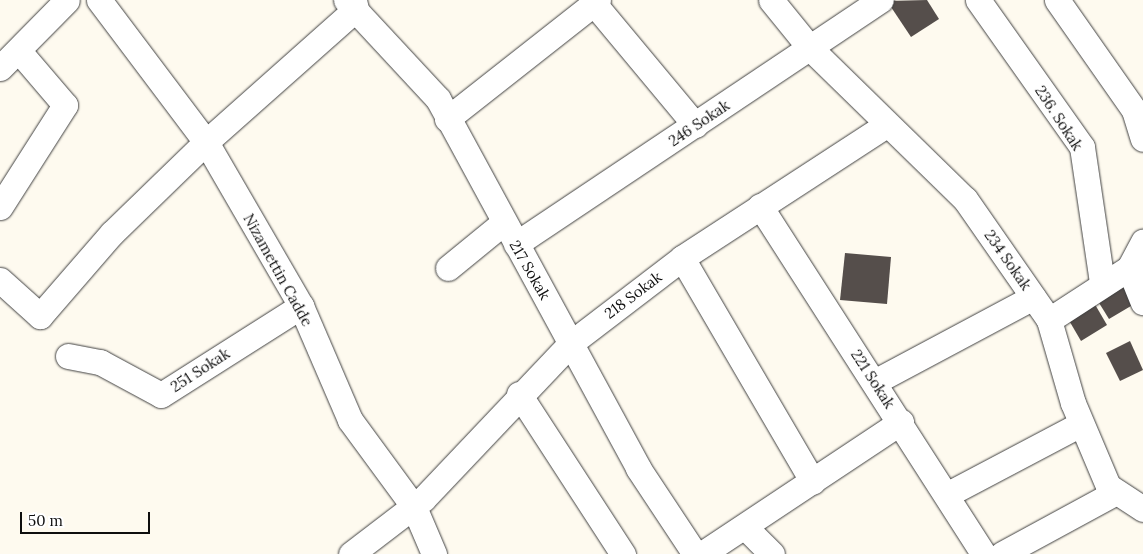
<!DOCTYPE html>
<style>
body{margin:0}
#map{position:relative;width:1143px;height:554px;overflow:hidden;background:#fefaef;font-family:Lora,serif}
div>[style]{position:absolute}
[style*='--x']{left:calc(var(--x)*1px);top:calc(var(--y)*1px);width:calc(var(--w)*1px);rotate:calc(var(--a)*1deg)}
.building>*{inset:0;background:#554e4b}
.roads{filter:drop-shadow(0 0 1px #414141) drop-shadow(0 0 1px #414141)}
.minor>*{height:25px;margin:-12.5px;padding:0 12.5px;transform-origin:12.5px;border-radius:12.5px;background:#fff}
span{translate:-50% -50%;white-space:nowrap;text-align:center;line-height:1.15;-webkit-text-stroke:5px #fff;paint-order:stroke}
.street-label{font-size:15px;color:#0e0e0e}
.scale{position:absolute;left:20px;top:512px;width:130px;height:22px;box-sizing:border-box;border:2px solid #0e0e0e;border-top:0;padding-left:6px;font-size:15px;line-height:18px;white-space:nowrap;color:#0e0e0e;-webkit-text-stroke:4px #fff;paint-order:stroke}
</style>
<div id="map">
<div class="building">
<i style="clip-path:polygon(927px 0,939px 19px,911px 37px,887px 1px)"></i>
<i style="clip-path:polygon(845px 253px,891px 257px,887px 304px,840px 300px)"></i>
<i style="clip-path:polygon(1124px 281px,1136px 303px,1109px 319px,1096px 298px)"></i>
<i style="clip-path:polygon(1093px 301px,1107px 325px,1081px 341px,1067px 317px)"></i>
<i style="clip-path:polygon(1130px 341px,1143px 370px,1120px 381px,1106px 353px)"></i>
</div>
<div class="roads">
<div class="minor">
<i style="--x:99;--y:0;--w:178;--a:53"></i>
<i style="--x:206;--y:142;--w:190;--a:59.9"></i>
<i style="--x:301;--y:306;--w:124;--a:66.7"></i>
<i style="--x:350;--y:420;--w:108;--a:53.7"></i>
<i style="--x:414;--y:507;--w:51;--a:66.9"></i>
<i style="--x:346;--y:0;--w:135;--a:47.1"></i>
<i style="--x:438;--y:99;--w:420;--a:61.5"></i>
<i style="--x:638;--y:468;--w:103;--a:56.5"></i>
<i style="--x:591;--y:0;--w:163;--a:50.2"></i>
<i style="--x:771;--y:0;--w:62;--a:50.9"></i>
<i style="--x:810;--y:48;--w:216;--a:44.3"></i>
<i style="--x:965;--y:199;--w:147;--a:55.2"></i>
<i style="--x:1049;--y:320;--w:86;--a:73.9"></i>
<i style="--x:1073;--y:403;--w:90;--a:67.1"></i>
<i style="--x:1108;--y:486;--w:42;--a:33.3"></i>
<i style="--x:978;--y:0;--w:180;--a:54.7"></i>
<i style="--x:1082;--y:147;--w:136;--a:81.6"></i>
<i style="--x:1057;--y:0;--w:134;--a:55"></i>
<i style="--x:1134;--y:110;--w:30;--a:73"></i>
<i style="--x:0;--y:68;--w:95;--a:-45.4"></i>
<i style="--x:447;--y:119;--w:192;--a:-38.2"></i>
<i style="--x:760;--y:206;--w:413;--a:57.3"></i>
<i style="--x:0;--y:207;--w:121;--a:-57.5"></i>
<i style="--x:65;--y:105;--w:72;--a:-130.5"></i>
<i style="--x:516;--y:244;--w:439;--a:-33.8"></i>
<i style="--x:682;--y:258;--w:259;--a:59.7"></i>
<i style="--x:448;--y:268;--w:71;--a:-39.3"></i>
<i style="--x:1129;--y:268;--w:37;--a:68"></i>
<i style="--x:0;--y:280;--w:54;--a:42"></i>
<i style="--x:40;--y:316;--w:110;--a:-49.1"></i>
<i style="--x:112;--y:233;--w:131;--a:-44.1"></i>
<i style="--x:206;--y:142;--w:200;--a:-41.6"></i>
<i style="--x:356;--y:9;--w:9;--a:-103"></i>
<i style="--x:1049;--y:320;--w:95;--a:-33"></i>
<i style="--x:1129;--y:268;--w:30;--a:-62"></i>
<i style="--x:68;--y:356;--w:33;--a:11"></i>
<i style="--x:100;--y:362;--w:69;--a:28.4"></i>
<i style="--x:161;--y:395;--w:166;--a:-32.4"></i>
<i style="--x:876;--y:381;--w:178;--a:-28.1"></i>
<i style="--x:519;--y:394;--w:191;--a:57"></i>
<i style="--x:948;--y:494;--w:150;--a:-27.8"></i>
<i style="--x:745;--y:527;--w:38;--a:45"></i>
<i style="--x:351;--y:554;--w:91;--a:-37.4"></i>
<i style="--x:423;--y:499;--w:215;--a:-46.5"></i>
<i style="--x:571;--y:343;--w:140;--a:-37.4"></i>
<i style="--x:682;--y:258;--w:244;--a:-33.1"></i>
<i style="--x:702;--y:554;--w:239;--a:-33.6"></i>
<i style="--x:1002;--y:554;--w:130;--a:-28.5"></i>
</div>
</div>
<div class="street-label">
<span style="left:1059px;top:118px;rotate:57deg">236. Sokak</span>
<span style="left:699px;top:123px;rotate:-34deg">246 Sokak</span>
<span style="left:1008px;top:260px;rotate:55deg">234 Sokak</span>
<span style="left:278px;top:270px;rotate:61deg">Nizamettin Cadde</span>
<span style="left:530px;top:270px;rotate:60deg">217 Sokak</span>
<span style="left:633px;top:295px;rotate:-37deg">218 Sokak</span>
<span style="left:200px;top:370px;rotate:-33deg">251 Sokak</span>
<span style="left:873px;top:379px;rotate:57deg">221 Sokak</span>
</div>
<div class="scale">50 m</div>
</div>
